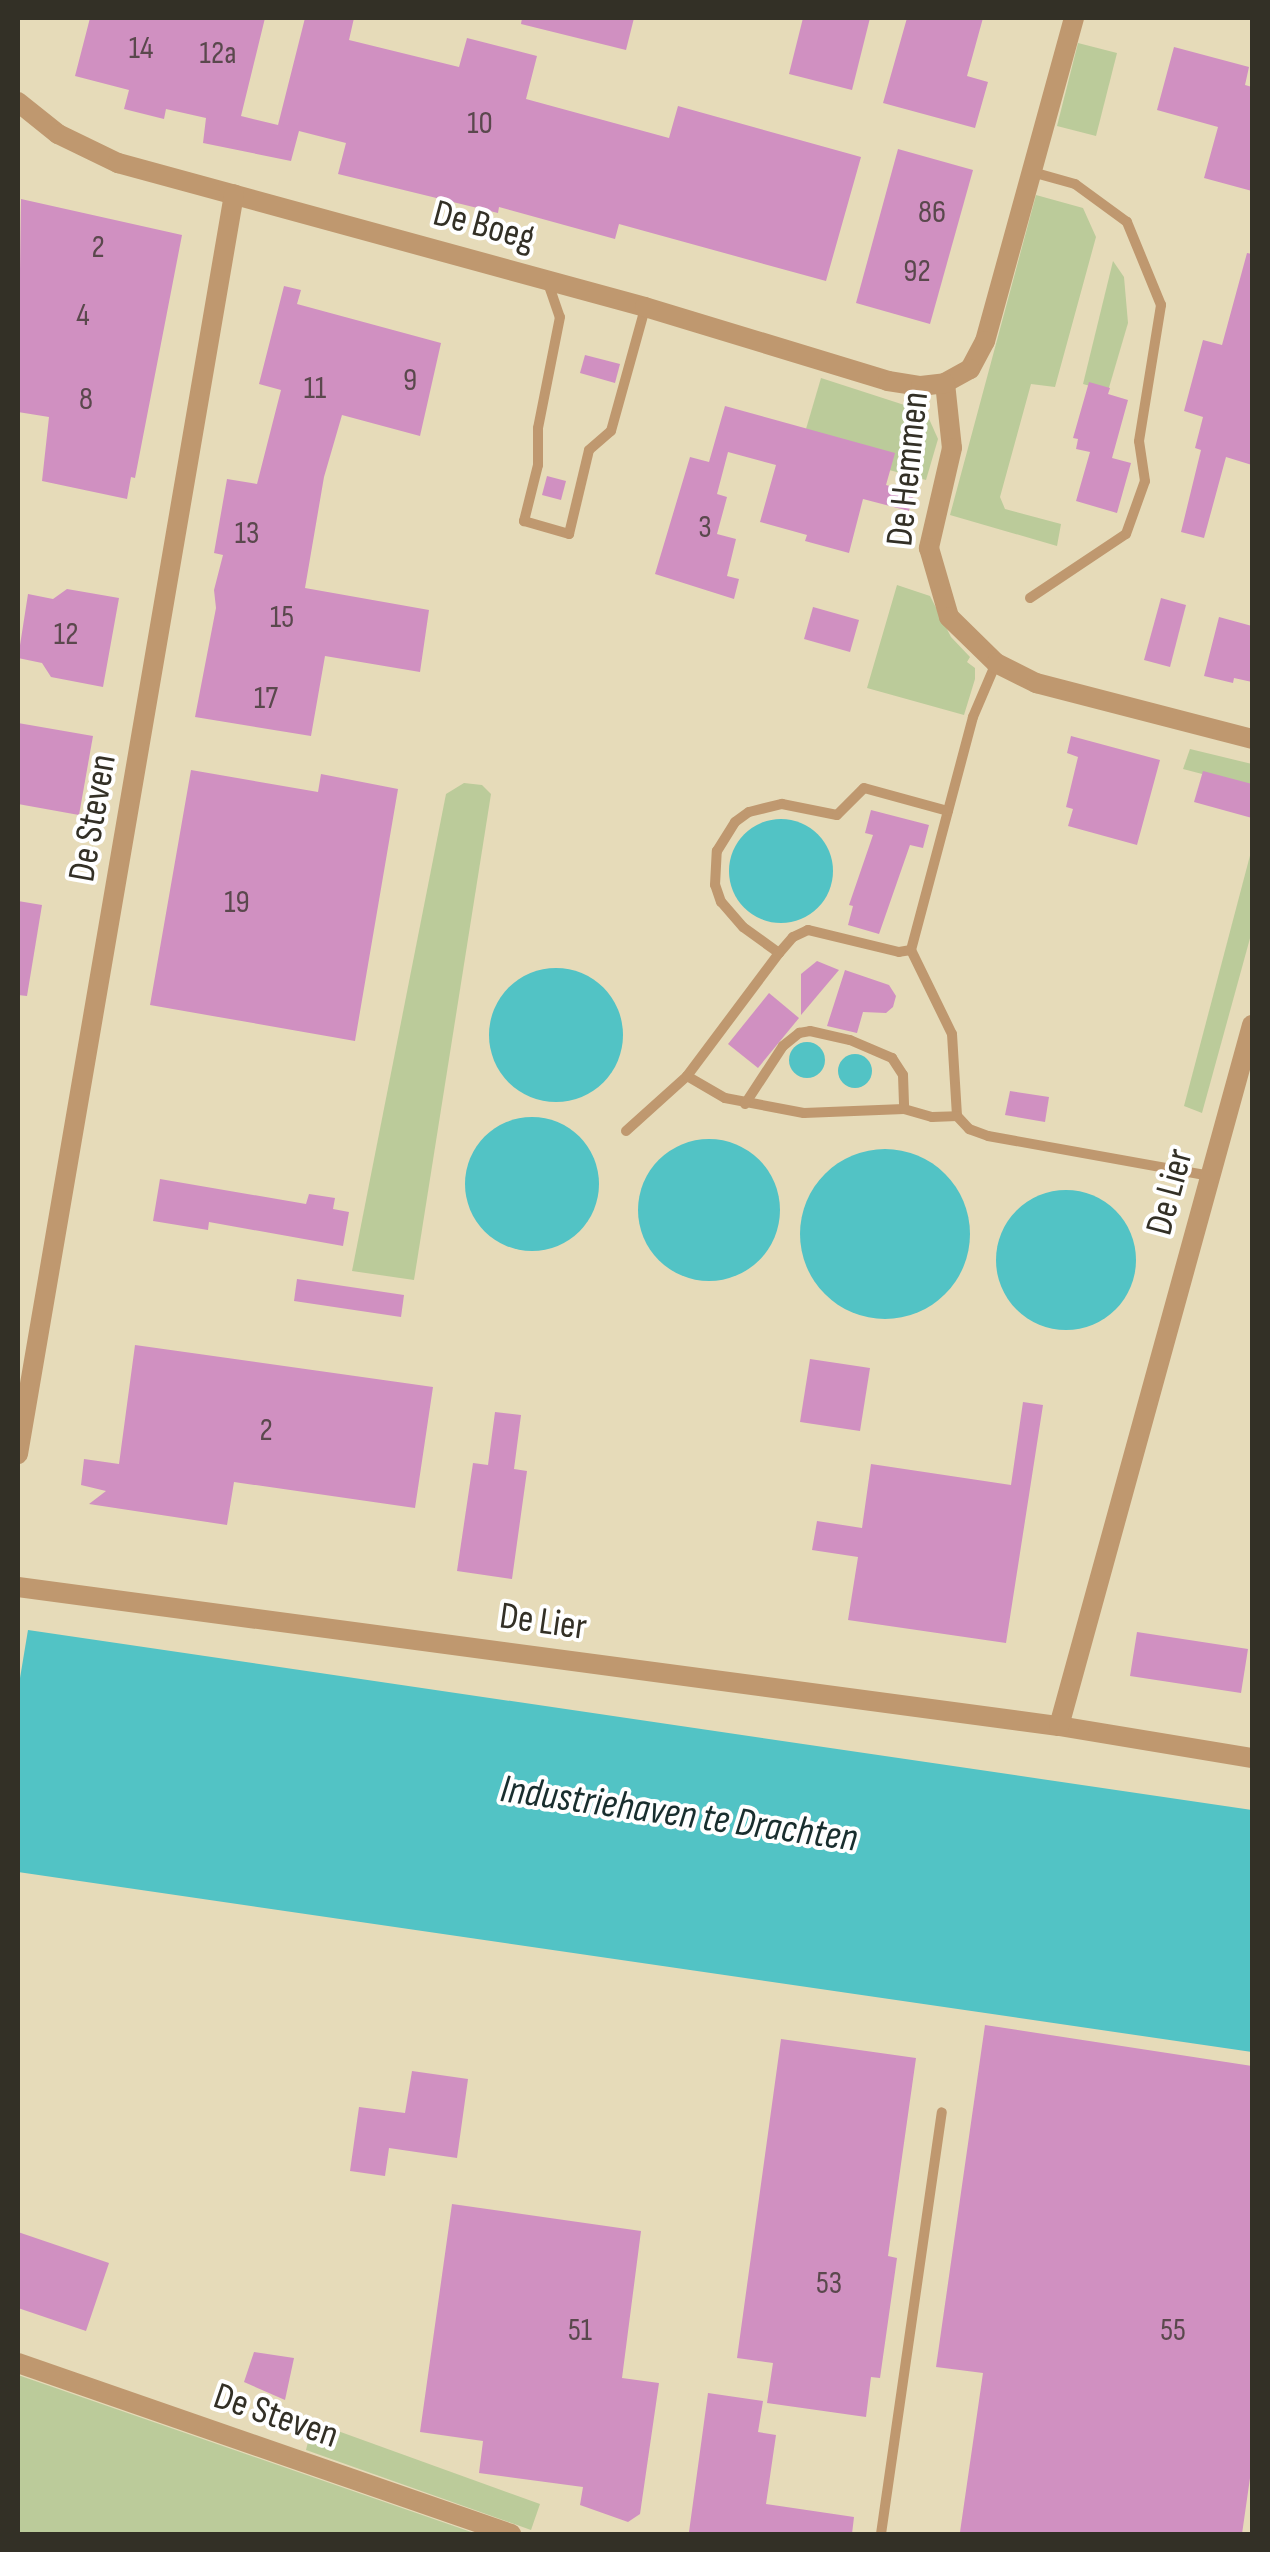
<!DOCTYPE html>
<style>
body{margin:0}
#map{position:relative;width:1270px;height:2552px;overflow:hidden;background:#f1e8cd;font-family:"Sofia Sans Condensed",sans-serif}
div>[style]{position:absolute}
[style*='--x']{left:calc(var(--x)*1px);top:calc(var(--y)*1px);width:calc(var(--w)*1px);rotate:calc(var(--a)*1deg)}
.built>*{inset:0;background:#e6dbb9}
.green>*{inset:0;background:#bbcb9a}
.water>*{inset:0;background:#52c3c5}
.round{border-radius:50%}
.building>*{inset:0;background:#d090c1}
.service>*{height:10px;margin:-5px;padding:0 5px;transform-origin:5px;border-radius:5px;background:#bf986f}
.minor>*{height:20px;margin:-10px;padding:0 10px;transform-origin:10px;border-radius:10px;background:#bf986f}
span{translate:-50% -50%;white-space:nowrap;text-align:center;line-height:1.15;-webkit-text-stroke:8px #fff;paint-order:stroke}
.number-label{font-size:32px;color:#5a484d}
.number-label span{-webkit-text-stroke-width:0}
.street-label{font-size:38px;color:#333026}
.water-label{font-size:40px;color:#192e2e;font-style:italic}
.frame{position:absolute;inset:0;border:20px solid #333026;pointer-events:none}
</style>
<div id="map">
<div class="built">
<i style="clip-path:polygon(18px 18px,1252px 18px,1252px 2534px,18px 2534px)"></i>
</div>
<div class="green">
<i style="clip-path:polygon(1078px 43px,1117px 53px,1096px 136px,1057px 126px)"></i>
<i style="clip-path:polygon(1036px 195px,1083px 208px,1096px 237px,1055px 387px,1031px 384px,1000px 497px,1005px 509px,1061px 524px,1057px 546px,950px 515px)"></i>
<i style="clip-path:polygon(1113px 261px,1124px 277px,1128px 323px,1108px 391px,1083px 384px)"></i>
<i style="clip-path:polygon(821px 378px,926px 412px,938px 439px,926px 480px,801px 446px)"></i>
<i style="clip-path:polygon(897px 585px,930px 596px,951px 637px,970px 657px,967px 662px,975px 668px,975px 679px,964px 715px,867px 688px)"></i>
<i style="clip-path:polygon(1190px 749px,1252px 764px,1252px 787px,1183px 769px)"></i>
<i style="clip-path:polygon(464px 783px,482px 785px,491px 794px,414px 1280px,352px 1271px,446px 794px)"></i>
<i style="clip-path:polygon(1252px 848px,1252px 931px,1202px 1113px,1184px 1106px)"></i>
<i style="clip-path:polygon(18px 2375px,477px 2534px,18px 2534px)"></i>
<i style="clip-path:polygon(313px 2422px,540px 2504px,531px 2530px,306px 2450px)"></i>
</div>
<div class="water">
<i class="round" style="left:729px;top:819px;width:104px;height:104px"></i>
<i class="round" style="left:489px;top:968px;width:134px;height:134px"></i>
<i class="round" style="left:789px;top:1042px;width:36px;height:36px"></i>
<i class="round" style="left:838px;top:1054px;width:34px;height:34px"></i>
<i class="round" style="left:465px;top:1117px;width:134px;height:134px"></i>
<i class="round" style="left:638px;top:1139px;width:142px;height:142px"></i>
<i class="round" style="left:800px;top:1149px;width:170px;height:170px"></i>
<i class="round" style="left:996px;top:1190px;width:140px;height:140px"></i>
<i style="clip-path:polygon(28px 1630px,1252px 1810px,1252px 2052px,18px 1872px,18px 1690px)"></i>
</div>
<div class="building">
<i style="clip-path:polygon(90px 18px,265px 18px,241px 116px,278px 125px,305px 18px,354px 18px,349px 40px,459px 67px,467px 38px,537px 56px,526px 99px,669px 138px,678px 106px,861px 157px,826px 281px,619px 224px,615px 239px,499px 207px,498px 213px,338px 174px,346px 143px,299px 131px,291px 161px,203px 143px,206px 118px,166px 109px,164px 119px,124px 109px,129px 90px,75px 76px)"></i>
<i style="clip-path:polygon(522px 18px,634px 18px,626px 50px,521px 24px)"></i>
<i style="clip-path:polygon(803px 18px,870px 18px,852px 90px,789px 74px)"></i>
<i style="clip-path:polygon(907px 18px,983px 18px,967px 76px,988px 82px,975px 128px,883px 103px)"></i>
<i style="clip-path:polygon(1174px 47px,1249px 67px,1245px 85px,1252px 87px,1252px 191px,1204px 178px,1218px 127px,1157px 110px)"></i>
<i style="clip-path:polygon(898px 149px,973px 170px,930px 324px,856px 303px)"></i>
<i style="clip-path:polygon(21px 199px,182px 235px,135px 478px,131px 477px,127px 499px,42px 481px,49px 417px,18px 412px)"></i>
<i style="clip-path:polygon(1247px 253px,1252px 254px,1252px 465px,1226px 457px,1204px 538px,1181px 532px,1201px 450px,1195px 448px,1203px 417px,1184px 411px,1203px 340px,1222px 345px)"></i>
<i style="clip-path:polygon(284px 286px,301px 290px,297px 304px,441px 343px,420px 436px,342px 415px,324px 477px,305px 588px,429px 610px,420px 672px,325px 656px,311px 736px,195px 717px,216px 608px,214px 590px,223px 555px,214px 553px,227px 479px,257px 484px,281px 390px,259px 384px)"></i>
<i style="clip-path:polygon(585px 355px,620px 364px,615px 383px,580px 373px)"></i>
<i style="clip-path:polygon(1089px 382px,1110px 388px,1108px 394px,1128px 400px,1112px 458px,1131px 463px,1117px 513px,1076px 501px,1090px 452px,1076px 449px,1078px 439px,1073px 438px)"></i>
<i style="clip-path:polygon(725px 406px,895px 453px,886px 485px,914px 493px,909px 511px,863px 499px,849px 553px,805px 541px,807px 535px,760px 522px,776px 465px,728px 452px,717px 494px,727px 497px,717px 534px,736px 539px,727px 576px,739px 579px,734px 599px,655px 574px,690px 457px,709px 462px)"></i>
<i style="clip-path:polygon(547px 476px,566px 481px,561px 500px,542px 495px)"></i>
<i style="clip-path:polygon(67px 589px,119px 598px,103px 687px,51px 677px,42px 663px,18px 658px,28px 594px,53px 599px)"></i>
<i style="clip-path:polygon(1161px 598px,1186px 605px,1170px 667px,1144px 660px)"></i>
<i style="clip-path:polygon(813px 607px,859px 620px,850px 652px,804px 639px)"></i>
<i style="clip-path:polygon(1219px 617px,1252px 626px,1252px 682px,1234px 678px,1233px 683px,1204px 676px)"></i>
<i style="clip-path:polygon(18px 723px,93px 736px,79px 815px,18px 804px)"></i>
<i style="clip-path:polygon(1071px 736px,1160px 760px,1137px 845px,1068px 826px,1073px 809px,1066px 807px,1078px 757px,1067px 753px)"></i>
<i style="clip-path:polygon(191px 770px,318px 792px,321px 774px,398px 789px,355px 1041px,150px 1005px)"></i>
<i style="clip-path:polygon(1203px 771px,1252px 784px,1252px 818px,1194px 802px)"></i>
<i style="clip-path:polygon(871px 810px,929px 825px,923px 848px,910px 845px,879px 934px,848px 925px,853px 906px,849px 905px,873px 835px,865px 833px)"></i>
<i style="clip-path:polygon(18px 901px,42px 905px,27px 996px,18px 995px)"></i>
<i style="clip-path:polygon(817px 961px,839px 970px,801px 1015px,801px 974px)"></i>
<i style="clip-path:polygon(845px 970px,889px 985px,896px 996px,893px 1007px,886px 1013px,863px 1012px,857px 1033px,827px 1026px)"></i>
<i style="clip-path:polygon(769px 993px,799px 1018px,758px 1068px,728px 1044px)"></i>
<i style="clip-path:polygon(1010px 1091px,1049px 1097px,1045px 1122px,1005px 1115px)"></i>
<i style="clip-path:polygon(160px 1179px,306px 1204px,309px 1194px,335px 1198px,333px 1209px,349px 1212px,343px 1246px,209px 1222px,208px 1230px,153px 1221px)"></i>
<i style="clip-path:polygon(297px 1279px,404px 1295px,401px 1317px,294px 1301px)"></i>
<i style="clip-path:polygon(135px 1345px,433px 1387px,415px 1508px,234px 1482px,227px 1525px,89px 1504px,106px 1491px,81px 1485px,84px 1459px,119px 1464px)"></i>
<i style="clip-path:polygon(810px 1359px,870px 1368px,860px 1431px,800px 1422px)"></i>
<i style="clip-path:polygon(1023px 1402px,1043px 1405px,1006px 1643px,848px 1620px,858px 1557px,812px 1550px,817px 1521px,862px 1528px,871px 1464px,1011px 1485px)"></i>
<i style="clip-path:polygon(495px 1412px,521px 1415px,514px 1469px,527px 1471px,512px 1579px,457px 1571px,473px 1463px,488px 1465px)"></i>
<i style="clip-path:polygon(1137px 1632px,1248px 1649px,1241px 1693px,1130px 1676px)"></i>
<i style="clip-path:polygon(985px 2025px,1252px 2066px,1252px 2464px,1242px 2534px,960px 2532px,983px 2373px,936px 2367px)"></i>
<i style="clip-path:polygon(781px 2039px,916px 2058px,888px 2256px,897px 2258px,880px 2378px,871px 2377px,866px 2417px,767px 2403px,773px 2363px,737px 2358px)"></i>
<i style="clip-path:polygon(412px 2071px,468px 2079px,457px 2158px,389px 2148px,385px 2176px,350px 2171px,359px 2107px,405px 2113px)"></i>
<i style="clip-path:polygon(452px 2204px,641px 2231px,622px 2378px,659px 2383px,640px 2514px,628px 2522px,580px 2505px,583px 2487px,479px 2473px,483px 2441px,420px 2432px)"></i>
<i style="clip-path:polygon(18px 2232px,109px 2263px,86px 2331px,18px 2308px)"></i>
<i style="clip-path:polygon(254px 2352px,294px 2358px,285px 2400px,244px 2382px)"></i>
<i style="clip-path:polygon(708px 2393px,763px 2401px,758px 2432px,776px 2435px,766px 2504px,854px 2517px,852px 2534px,689px 2532px)"></i>
</div>
<div class="service">
<i style="--x:547;--y:280;--w:39;--a:71"></i>
<i style="--x:560;--y:317;--w:113;--a:101.2"></i>
<i style="--x:538;--y:428;--w:37;--a:90"></i>
<i style="--x:538;--y:465;--w:58;--a:104"></i>
<i style="--x:524;--y:521;--w:47;--a:16.1"></i>
<i style="--x:569;--y:534;--w:86;--a:-76.6"></i>
<i style="--x:589;--y:450;--w:29;--a:-41"></i>
<i style="--x:611;--y:431;--w:128;--a:-74.5"></i>
<i style="--x:1030;--y:598;--w:115;--a:-33.7"></i>
<i style="--x:1126;--y:534;--w:56;--a:-70.3"></i>
<i style="--x:1145;--y:481;--w:40;--a:-98.5"></i>
<i style="--x:1139;--y:441;--w:138;--a:-80.8"></i>
<i style="--x:1161;--y:305;--w:90;--a:-112.3"></i>
<i style="--x:1127;--y:222;--w:64;--a:-143.8"></i>
<i style="--x:1075;--y:184;--w:45;--a:-164.4"></i>
<i style="--x:996;--y:663;--w:59;--a:113.1"></i>
<i style="--x:973;--y:717;--w:241;--a:104.9"></i>
<i style="--x:911;--y:950;--w:93;--a:64"></i>
<i style="--x:952;--y:1034;--w:82;--a:86.5"></i>
<i style="--x:957;--y:1116;--w:18;--a:47"></i>
<i style="--x:969;--y:1129;--w:20;--a:20"></i>
<i style="--x:988;--y:1136;--w:226;--a:10.2"></i>
<i style="--x:911;--y:950;--w:12;--a:171"></i>
<i style="--x:899;--y:952;--w:94;--a:-166.4"></i>
<i style="--x:808;--y:930;--w:17;--a:155"></i>
<i style="--x:793;--y:937;--w:21;--a:131"></i>
<i style="--x:779;--y:953;--w:44;--a:-144.2"></i>
<i style="--x:743;--y:927;--w:33;--a:-131"></i>
<i style="--x:721;--y:902;--w:18;--a:-109"></i>
<i style="--x:715;--y:885;--w:34;--a:-87"></i>
<i style="--x:717;--y:851;--w:34;--a:-58"></i>
<i style="--x:735;--y:822;--w:17;--a:-36"></i>
<i style="--x:749;--y:812;--w:34;--a:-14"></i>
<i style="--x:782;--y:804;--w:56;--a:11.3"></i>
<i style="--x:837;--y:815;--w:38;--a:-45"></i>
<i style="--x:864;--y:788;--w:87;--a:15.3"></i>
<i style="--x:687;--y:1076;--w:44;--a:30.1"></i>
<i style="--x:725;--y:1098;--w:80;--a:10.8"></i>
<i style="--x:804;--y:1113;--w:100;--a:-2.3"></i>
<i style="--x:904;--y:1109;--w:29;--a:16"></i>
<i style="--x:932;--y:1117;--w:25;--a:-2"></i>
<i style="--x:745;--y:1104;--w:69;--a:-56.8"></i>
<i style="--x:783;--y:1046;--w:21;--a:-39"></i>
<i style="--x:799;--y:1033;--w:11;--a:-10"></i>
<i style="--x:810;--y:1031;--w:41;--a:12.7"></i>
<i style="--x:850;--y:1040;--w:46;--a:23.2"></i>
<i style="--x:892;--y:1058;--w:20;--a:57"></i>
<i style="--x:903;--y:1075;--w:34;--a:88"></i>
<i style="--x:626;--y:1131;--w:82;--a:-42"></i>
<i style="--x:687;--y:1076;--w:154;--a:-53.2"></i>
<i style="--x:881;--y:2534;--w:426;--a:-81.8"></i>
</div>
<div class="minor">
<i style="--x:1074;--y:18;--w:335;--a:105.4"></i>
<i style="--x:985;--y:341;--w:32;--a:118"></i>
<i style="--x:970;--y:369;--w:29;--a:151"></i>
<i style="--x:945;--y:383;--w:65;--a:83.9"></i>
<i style="--x:952;--y:448;--w:103;--a:103"></i>
<i style="--x:929;--y:548;--w:72;--a:73.8"></i>
<i style="--x:949;--y:617;--w:66;--a:44.4"></i>
<i style="--x:996;--y:663;--w:45;--a:26.6"></i>
<i style="--x:1036;--y:683;--w:223;--a:14.5"></i>
<i style="--x:18;--y:102;--w:51;--a:38.7"></i>
<i style="--x:58;--y:134;--w:67;--a:25.8"></i>
<i style="--x:118;--y:163;--w:546;--a:15.28"></i>
<i style="--x:645;--y:307;--w:254;--a:16.9"></i>
<i style="--x:888;--y:381;--w:33;--a:9"></i>
<i style="--x:921;--y:386;--w:24;--a:-7"></i>
<i style="--x:18;--y:1454;--w:1278;--a:-80.27"></i>
<i style="--x:18;--y:1587;--w:1050;--a:7.61"></i>
<i style="--x:1059;--y:1726;--w:196;--a:9.4"></i>
<i style="--x:1059;--y:1726;--w:727;--a:-74.61"></i>
<i style="--x:18;--y:2363;--w:522;--a:19.13"></i>
</div>
<div class="number-label">
<span style="left:141px;top:49px">14</span>
<span style="left:218px;top:54px">12a</span>
<span style="left:480px;top:124px">10</span>
<span style="left:932px;top:213px">86</span>
<span style="left:98px;top:248px">2</span>
<span style="left:917px;top:272px">92</span>
<span style="left:83px;top:316px">4</span>
<span style="left:410px;top:381px">9</span>
<span style="left:315px;top:389px">11</span>
<span style="left:86px;top:400px">8</span>
<span style="left:705px;top:528px">3</span>
<span style="left:247px;top:534px">13</span>
<span style="left:282px;top:618px">15</span>
<span style="left:66px;top:635px">12</span>
<span style="left:266px;top:699px">17</span>
<span style="left:237px;top:903px">19</span>
<span style="left:266px;top:1431px">2</span>
<span style="left:829px;top:2284px">53</span>
<span style="left:580px;top:2331px">51</span>
<span style="left:1173px;top:2331px">55</span>
</div>
<div class="street-label">
<span style="left:484px;top:226px;rotate:15deg">De Boeg</span>
<span style="left:908px;top:469px;rotate:-84deg">De Hemmen</span>
<span style="left:93px;top:818px;rotate:-80deg">De Steven</span>
<span style="left:1170px;top:1192px;rotate:-75deg">De Lier</span>
<span style="left:543px;top:1622px;rotate:8deg">De Lier</span>
<span style="left:276px;top:2416px;rotate:19deg">De Steven</span>
</div>
<div class="water-label">
<span style="left:679px;top:1814px;rotate:8deg">Industriehaven te Drachten</span>
</div>
<div class="frame"></div>
</div>
